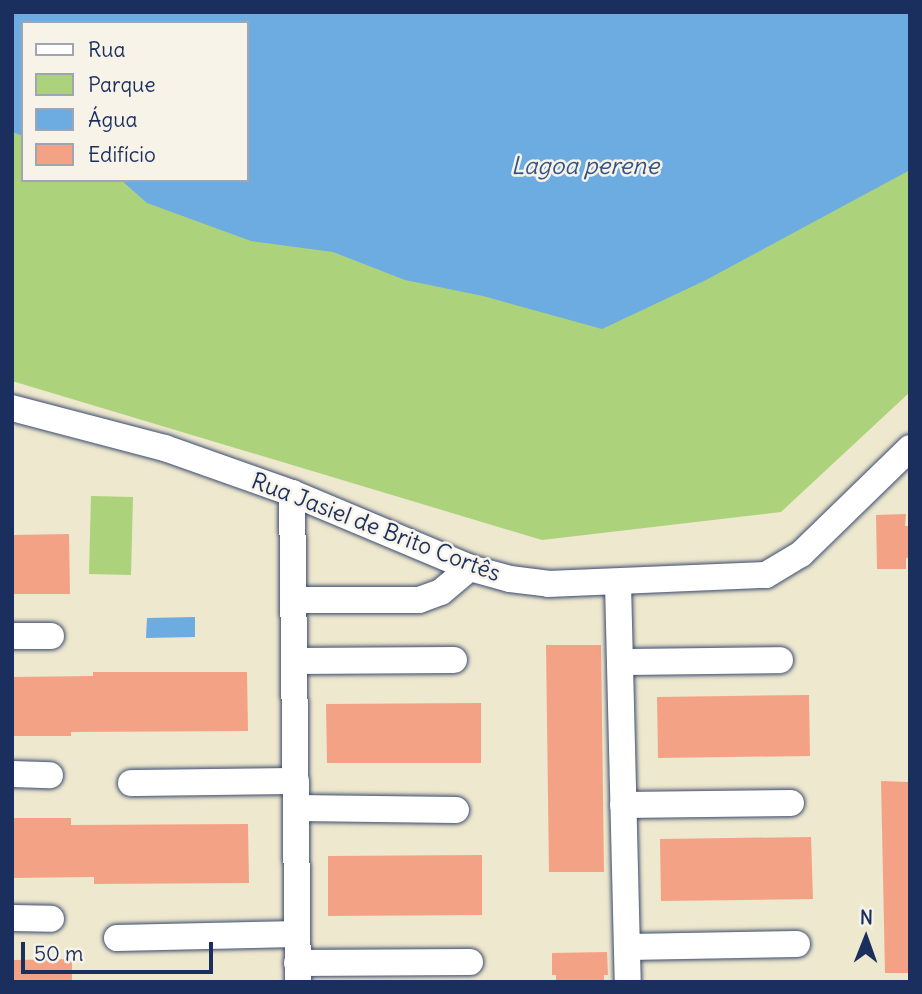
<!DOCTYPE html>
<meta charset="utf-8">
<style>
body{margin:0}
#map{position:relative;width:922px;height:994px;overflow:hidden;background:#eee8ce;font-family:Delius,sans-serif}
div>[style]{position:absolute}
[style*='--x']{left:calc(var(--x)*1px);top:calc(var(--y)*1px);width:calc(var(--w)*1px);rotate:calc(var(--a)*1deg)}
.green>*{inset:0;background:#acd27c}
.water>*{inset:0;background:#6cace0}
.building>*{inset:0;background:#f4a286}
.roads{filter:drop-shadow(0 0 2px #3b4b6f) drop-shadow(0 0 2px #3b4b6f)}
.minor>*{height:26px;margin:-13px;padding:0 13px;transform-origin:13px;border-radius:13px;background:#fff}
span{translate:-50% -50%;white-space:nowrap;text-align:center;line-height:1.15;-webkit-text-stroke:5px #f7f3e8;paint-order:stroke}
.street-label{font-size:23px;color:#1b2f5e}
.water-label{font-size:24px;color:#335485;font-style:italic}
.frame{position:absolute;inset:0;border:14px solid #1b2f5e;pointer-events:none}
.legend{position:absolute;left:21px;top:21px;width:228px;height:161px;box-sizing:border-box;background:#f7f3e8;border:2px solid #9fa5b1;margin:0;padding:9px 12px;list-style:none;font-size:21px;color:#1b2f5e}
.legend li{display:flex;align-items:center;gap:14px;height:35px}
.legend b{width:35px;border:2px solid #9fa5b1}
.north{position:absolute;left:831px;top:903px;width:70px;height:70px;-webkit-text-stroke:5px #f7f3e8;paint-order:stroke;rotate:1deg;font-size:19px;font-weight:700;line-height:28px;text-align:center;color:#1b2f5e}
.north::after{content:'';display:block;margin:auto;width:24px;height:32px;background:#1b2f5e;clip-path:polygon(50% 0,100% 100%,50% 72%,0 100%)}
.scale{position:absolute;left:21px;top:942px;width:192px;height:32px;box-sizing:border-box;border:4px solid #1b2f5e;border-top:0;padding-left:9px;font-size:21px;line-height:24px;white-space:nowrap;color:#1b2f5e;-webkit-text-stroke:5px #f7f3e8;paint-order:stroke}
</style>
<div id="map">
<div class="green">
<i style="clip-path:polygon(evenodd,12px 12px,910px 12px,910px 392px,781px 512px,542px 540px,12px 381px,12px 12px,23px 23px,247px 23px,247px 180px,23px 180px,23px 23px)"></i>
<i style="clip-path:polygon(91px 496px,133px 497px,131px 575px,89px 574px)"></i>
</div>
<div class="water">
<i style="clip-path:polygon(12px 12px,910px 12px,910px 170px,706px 280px,602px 329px,483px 296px,405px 280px,333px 252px,251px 241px,147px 203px,121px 180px,247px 180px,247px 23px,23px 23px,23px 136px,12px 132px)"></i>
<i style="clip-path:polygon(195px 617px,195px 637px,146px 638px,147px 618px)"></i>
</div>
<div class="building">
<i style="clip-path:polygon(906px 514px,905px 526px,910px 526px,910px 558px,906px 558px,906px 569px,877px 569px,876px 515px)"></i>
<i style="clip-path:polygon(69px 534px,70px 594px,12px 594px,12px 535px)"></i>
<i style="clip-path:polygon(546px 645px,601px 645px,604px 872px,549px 872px)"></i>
<i style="clip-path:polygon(93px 672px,247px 672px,248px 731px,71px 732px,71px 736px,12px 736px,12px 677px,93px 676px)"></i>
<i style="clip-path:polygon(809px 695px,810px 756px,658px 758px,657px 697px)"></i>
<i style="clip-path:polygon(481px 703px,481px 763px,327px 763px,326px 704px)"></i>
<i style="clip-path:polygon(881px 781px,910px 782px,910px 973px,885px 973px)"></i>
<i style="clip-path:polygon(12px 818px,71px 818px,71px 825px,248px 824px,249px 883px,94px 884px,94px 877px,12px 878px)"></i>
<i style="clip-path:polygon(811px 837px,813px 899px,661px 901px,660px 839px)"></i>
<i style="clip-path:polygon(482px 855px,482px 915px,328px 916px,328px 856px)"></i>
<i style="clip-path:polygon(607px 952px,608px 975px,604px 975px,604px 982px,556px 982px,556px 975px,552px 975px,552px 953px)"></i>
<i style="clip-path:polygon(72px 959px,72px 982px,12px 982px,12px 960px)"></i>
</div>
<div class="roads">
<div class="minor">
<i style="--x:12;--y:408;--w:158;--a:14.7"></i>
<i style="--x:165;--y:448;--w:135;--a:19.5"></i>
<i style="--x:292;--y:493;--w:193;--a:22.8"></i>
<i style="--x:470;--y:568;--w:41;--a:15.4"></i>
<i style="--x:510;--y:579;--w:38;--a:7"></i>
<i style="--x:548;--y:584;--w:218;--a:-2.4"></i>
<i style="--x:766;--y:575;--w:41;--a:-31"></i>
<i style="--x:801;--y:554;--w:152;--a:-44.2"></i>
<i style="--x:292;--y:493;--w:489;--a:89.3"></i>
<i style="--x:618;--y:583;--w:399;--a:88.6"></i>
<i style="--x:294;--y:600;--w:125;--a:0"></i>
<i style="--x:419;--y:600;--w:23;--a:-20"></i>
<i style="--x:441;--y:592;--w:38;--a:-40"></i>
<i style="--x:12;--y:636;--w:39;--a:0"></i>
<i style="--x:294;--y:661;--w:160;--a:-0.4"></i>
<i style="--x:620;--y:662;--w:160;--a:-0.7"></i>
<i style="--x:12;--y:774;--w:38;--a:2"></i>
<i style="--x:131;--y:783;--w:165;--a:-0.7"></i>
<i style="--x:623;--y:805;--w:168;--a:-0.7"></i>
<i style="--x:296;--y:808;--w:160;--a:0.7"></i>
<i style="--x:12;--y:918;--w:39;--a:1"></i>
<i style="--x:117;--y:938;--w:180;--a:-1.3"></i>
<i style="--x:627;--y:947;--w:170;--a:-1"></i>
<i style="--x:297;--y:963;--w:173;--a:-0.3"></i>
</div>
</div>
<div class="street-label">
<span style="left:376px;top:527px;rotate:21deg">Rua Jasiel de Brito Cortês</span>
</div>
<div class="water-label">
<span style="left:585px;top:166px">Lagoa perene</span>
</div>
<div class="frame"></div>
<ul class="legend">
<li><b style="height:9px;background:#fff"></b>Rua</li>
<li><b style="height:19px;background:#acd27c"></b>Parque</li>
<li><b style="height:19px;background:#6cace0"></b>Água</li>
<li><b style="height:19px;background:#f4a286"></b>Edifício</li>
</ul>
<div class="north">N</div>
<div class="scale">50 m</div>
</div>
